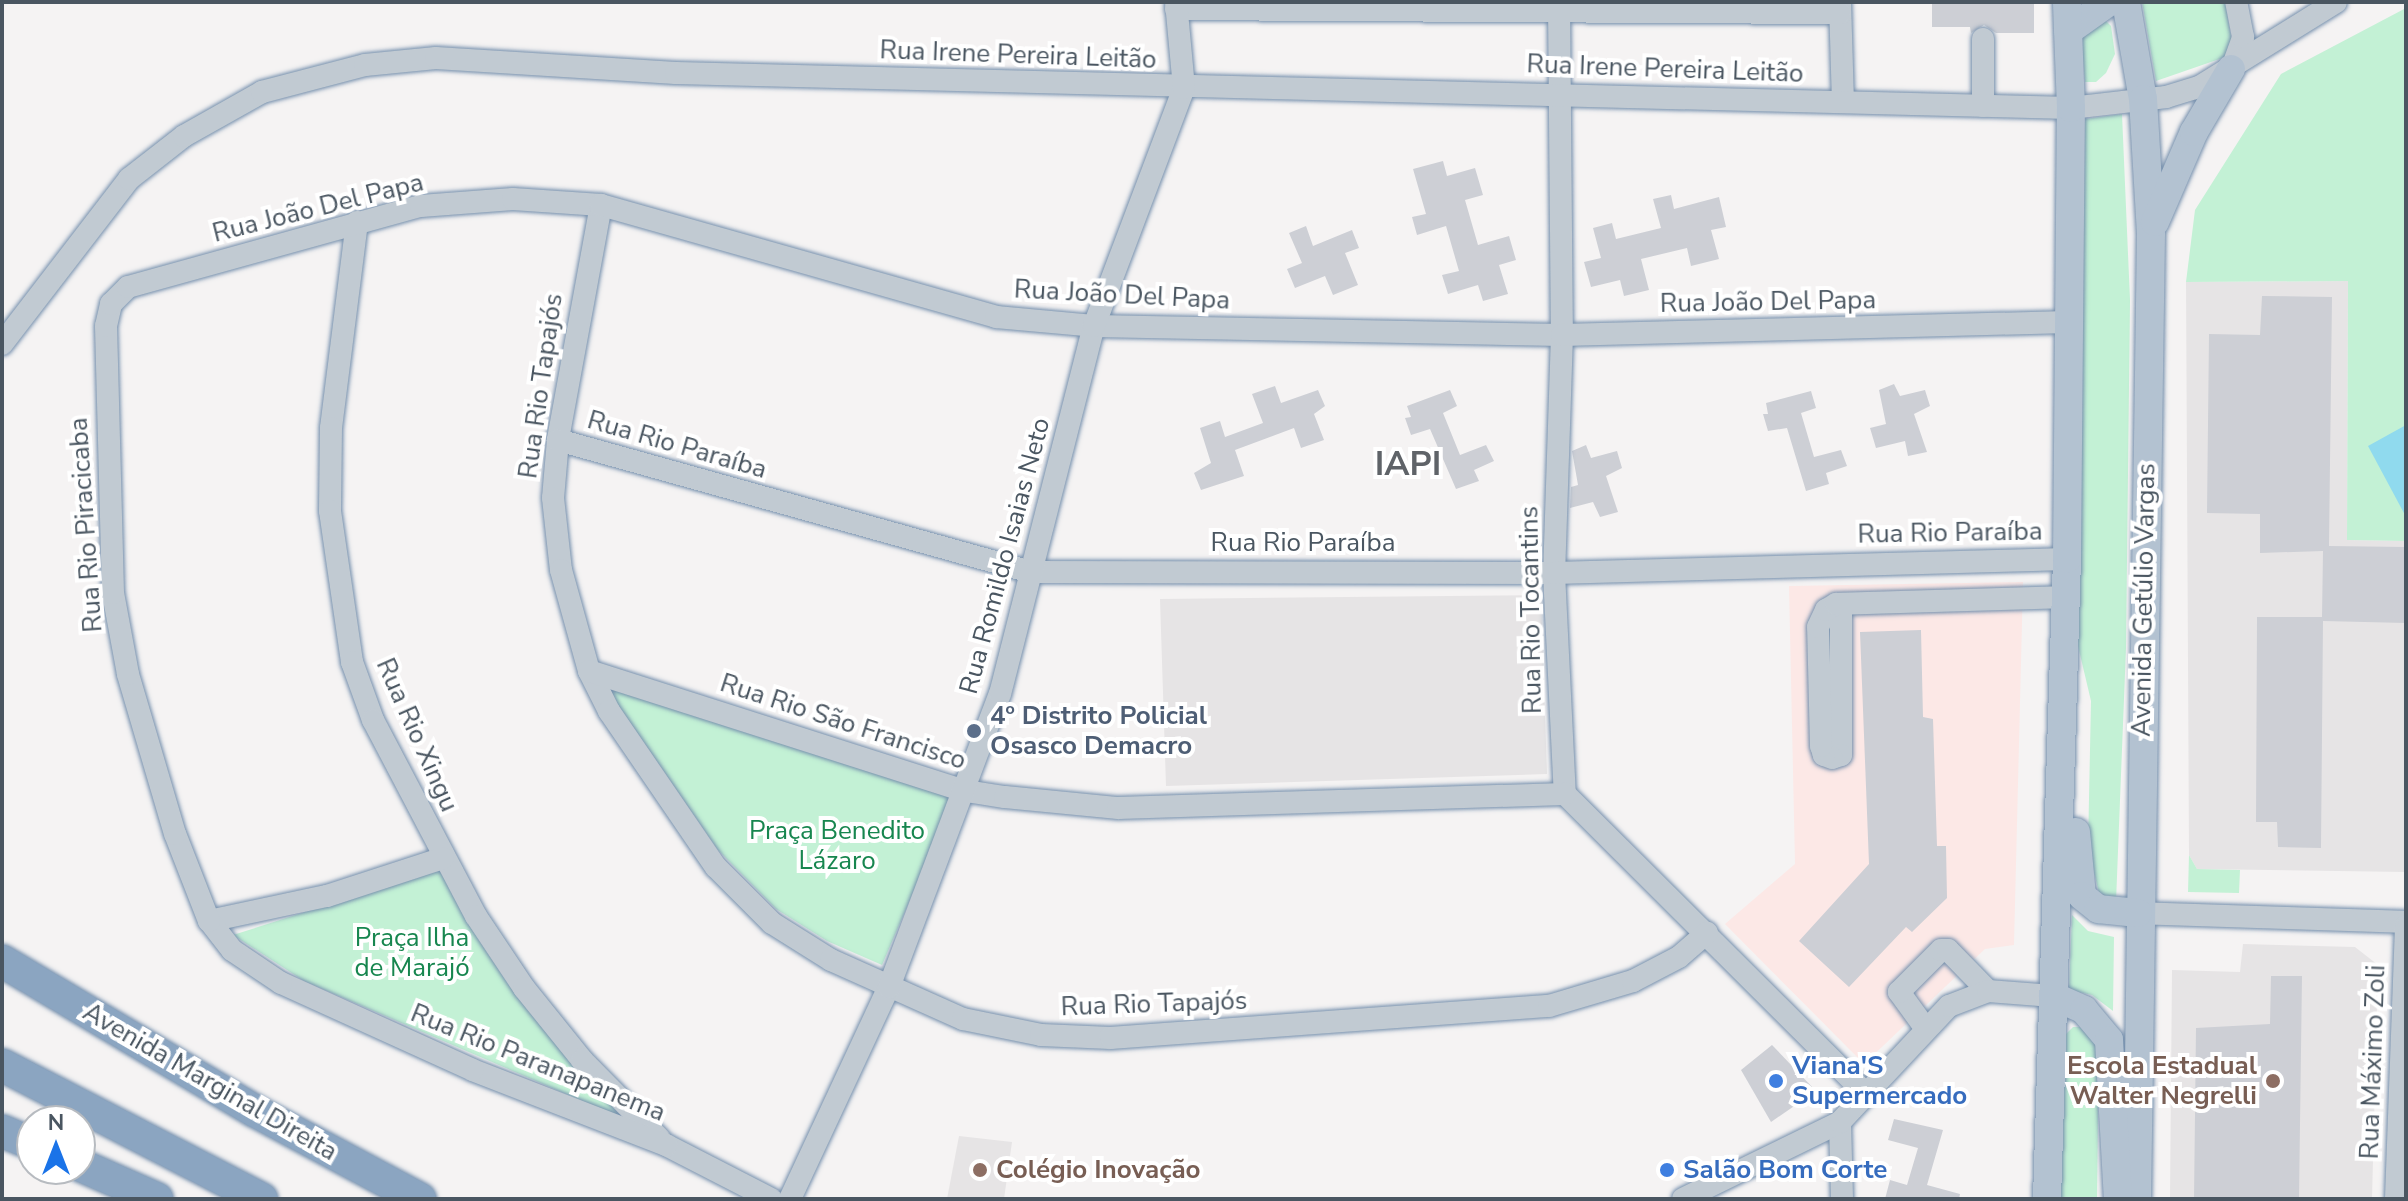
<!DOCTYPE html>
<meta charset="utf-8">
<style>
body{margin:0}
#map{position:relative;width:2408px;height:1201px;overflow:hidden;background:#f5f3f3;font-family:"Nunito Sans",sans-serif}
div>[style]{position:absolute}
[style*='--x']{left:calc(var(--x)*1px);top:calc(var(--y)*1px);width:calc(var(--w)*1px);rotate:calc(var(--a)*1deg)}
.education>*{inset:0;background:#e6e4e5}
.medical>*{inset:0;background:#fce8e6}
.green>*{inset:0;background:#c3f1d5}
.water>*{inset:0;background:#90daee}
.building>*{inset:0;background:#cdcfd5}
.roads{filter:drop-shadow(0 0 2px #7690ad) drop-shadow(0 0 2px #7690ad)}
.minor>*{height:22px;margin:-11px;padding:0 11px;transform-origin:11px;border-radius:11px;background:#c1cad2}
.major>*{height:28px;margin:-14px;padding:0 14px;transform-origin:14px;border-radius:14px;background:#b3c2d1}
.highway>*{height:32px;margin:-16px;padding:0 16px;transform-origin:16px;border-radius:16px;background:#8ba5c1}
.dots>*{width:22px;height:22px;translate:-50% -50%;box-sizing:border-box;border:4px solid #fff;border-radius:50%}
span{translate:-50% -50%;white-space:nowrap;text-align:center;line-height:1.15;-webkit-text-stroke:8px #fff;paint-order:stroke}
.street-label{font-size:26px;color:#4a5661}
.service-label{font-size:26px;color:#4e5e75;font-weight:700}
.left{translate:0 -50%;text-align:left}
.park-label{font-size:26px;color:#17864f}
.shop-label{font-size:26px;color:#366cbe;font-weight:700}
.education-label{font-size:26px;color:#785e54;font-weight:700}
.right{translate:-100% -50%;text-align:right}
.district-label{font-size:34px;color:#5f6368;font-weight:700}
.frame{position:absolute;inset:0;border:4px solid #4a5661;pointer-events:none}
.north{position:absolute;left:16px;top:1105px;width:80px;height:80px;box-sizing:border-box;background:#fff;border:2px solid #b7bbc0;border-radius:50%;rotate:0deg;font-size:22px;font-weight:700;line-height:32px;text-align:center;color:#4a5661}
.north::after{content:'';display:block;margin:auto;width:28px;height:36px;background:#1a73e8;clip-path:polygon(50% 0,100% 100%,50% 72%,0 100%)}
</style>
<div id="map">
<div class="education">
<i style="clip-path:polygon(2348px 281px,2347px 540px,2406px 541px,2406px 872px,2197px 869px,2189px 855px,2186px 282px)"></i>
<i style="clip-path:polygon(1541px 595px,1547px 774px,1166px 786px,1160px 599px)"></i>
<i style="clip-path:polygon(2243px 944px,2355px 947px,2378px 965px,2372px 1199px,2170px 1199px,2172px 970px,2240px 972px)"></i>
<i style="clip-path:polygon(959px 1136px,1012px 1142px,1004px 1199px,947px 1199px)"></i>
</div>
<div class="medical">
<i style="clip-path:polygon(2023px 582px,2014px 945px,1985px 949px,1864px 1064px,1725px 924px,1795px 864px,1789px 586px)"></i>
</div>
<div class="green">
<i style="clip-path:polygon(2142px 2px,2225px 2px,2234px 54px,2156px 81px)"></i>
<i style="clip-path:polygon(2406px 8px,2406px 541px,2347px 540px,2348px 281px,2186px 282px,2195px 210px,2281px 74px)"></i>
<i style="clip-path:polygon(2104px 19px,2111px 26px,2115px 54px,2106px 73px,2096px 82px,2085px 82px,2081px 38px)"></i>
<i style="clip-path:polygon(2122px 114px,2130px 300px,2126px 648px,2116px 902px,2099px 893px,2088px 847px,2091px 701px,2078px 646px,2078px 519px,2084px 129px,2085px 119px)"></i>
<i style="clip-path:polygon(600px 679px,955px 795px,882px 965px,827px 941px,776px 909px,718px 850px)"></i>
<i style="clip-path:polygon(2189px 855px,2197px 869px,2240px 870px,2239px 893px,2188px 892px)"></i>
<i style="clip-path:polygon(446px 867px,638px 1125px,304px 981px,233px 935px)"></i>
<i style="clip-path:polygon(2072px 915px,2088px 931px,2114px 937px,2113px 1011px,2092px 995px,2069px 990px)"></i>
<i style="clip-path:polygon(2073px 1027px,2085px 1027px,2099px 1045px,2097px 1199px,2054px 1199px,2066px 1034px)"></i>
</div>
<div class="water">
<i style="clip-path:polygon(2406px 425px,2406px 515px,2405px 515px,2368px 446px)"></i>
</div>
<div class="building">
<i style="clip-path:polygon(1932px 2px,2034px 3px,2034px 33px,1996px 33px,1984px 25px,1971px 33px,1970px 27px,1932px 27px)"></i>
<i style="clip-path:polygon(1443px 161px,1447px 176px,1475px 168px,1483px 195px,1465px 200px,1478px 245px,1509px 236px,1516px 260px,1499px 265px,1508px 294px,1483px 301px,1478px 285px,1448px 294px,1442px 275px,1459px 271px,1446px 226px,1417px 235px,1412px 217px,1426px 214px,1413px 169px)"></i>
<i style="clip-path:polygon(1671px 195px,1674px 209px,1719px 197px,1726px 227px,1711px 230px,1719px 259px,1691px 266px,1687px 248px,1641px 259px,1649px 290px,1624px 296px,1620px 280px,1591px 287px,1584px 262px,1601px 258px,1593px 228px,1612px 223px,1616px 239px,1661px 228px,1653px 199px)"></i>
<i style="clip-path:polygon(1306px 226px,1313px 246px,1352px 230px,1359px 248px,1345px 253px,1358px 285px,1333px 295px,1325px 276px,1295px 288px,1287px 269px,1302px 263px,1289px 233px)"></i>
<i style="clip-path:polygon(2262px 296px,2332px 297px,2329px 546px,2406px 547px,2406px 623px,2323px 621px,2321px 848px,2278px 847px,2277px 822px,2256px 822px,2257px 617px,2322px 617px,2323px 551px,2260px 553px,2260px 514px,2207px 513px,2209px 334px,2260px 335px)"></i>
<i style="clip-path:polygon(1894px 384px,1900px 396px,1925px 390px,1930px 406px,1914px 414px,1927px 452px,1908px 456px,1905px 441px,1876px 448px,1870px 428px,1886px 424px,1879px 390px)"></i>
<i style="clip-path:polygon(1275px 386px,1281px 403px,1318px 390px,1325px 406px,1314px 414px,1324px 440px,1301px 448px,1294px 428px,1235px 450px,1244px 476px,1201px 490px,1194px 473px,1211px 463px,1200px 428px,1220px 421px,1225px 437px,1263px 423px,1252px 394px)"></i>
<i style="clip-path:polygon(1450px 390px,1457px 406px,1443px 413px,1460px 455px,1486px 445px,1494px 461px,1474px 470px,1479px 481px,1456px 489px,1430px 429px,1411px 435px,1405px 418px,1411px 417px,1407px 406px)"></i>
<i style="clip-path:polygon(1811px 391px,1816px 408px,1801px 413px,1814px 457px,1841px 450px,1847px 466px,1826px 473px,1829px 484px,1806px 491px,1787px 428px,1768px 431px,1763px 414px,1768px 414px,1766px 403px)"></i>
<i style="clip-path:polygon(1586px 445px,1591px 458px,1617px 451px,1622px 468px,1606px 476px,1618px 512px,1600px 517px,1593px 502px,1570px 508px,1571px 487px,1578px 485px,1572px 451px)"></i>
<i style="clip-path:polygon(1921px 630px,1923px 717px,1933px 719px,1937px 846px,1946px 846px,1947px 898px,1912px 932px,1906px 927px,1849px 987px,1799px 941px,1869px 864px,1860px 632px)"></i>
<i style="clip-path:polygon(2271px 976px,2302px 976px,2299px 1199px,2194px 1199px,2196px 1028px,2270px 1024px)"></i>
<i style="clip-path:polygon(1772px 1045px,1816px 1091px,1771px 1122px,1741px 1070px)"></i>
<i style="clip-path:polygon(1894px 1119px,1943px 1130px,1927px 1185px,1960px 1194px,1959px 1199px,1885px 1199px,1890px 1180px,1907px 1185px,1918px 1148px,1888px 1140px)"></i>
</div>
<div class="roads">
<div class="minor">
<i style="--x:1559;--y:2;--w:333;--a:89.5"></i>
<i style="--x:1562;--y:335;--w:238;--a:91.9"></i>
<i style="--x:1554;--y:573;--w:221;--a:87.2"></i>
<i style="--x:1565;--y:794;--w:422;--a:44.9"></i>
<i style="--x:1840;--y:2;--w:100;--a:88.3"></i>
<i style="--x:1176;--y:9;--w:664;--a:0.35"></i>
<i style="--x:1983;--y:39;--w:67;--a:90"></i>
<i style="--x:2232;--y:68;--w:33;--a:-70"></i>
<i style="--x:2243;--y:37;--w:36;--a:-101"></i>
<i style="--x:601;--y:205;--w:239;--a:100.4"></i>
<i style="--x:558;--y:440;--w:58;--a:94.9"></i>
<i style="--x:553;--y:498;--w:72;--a:83.7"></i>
<i style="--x:561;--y:570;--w:105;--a:74.5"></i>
<i style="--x:589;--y:671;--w:45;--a:63.4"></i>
<i style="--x:609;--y:711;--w:189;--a:55.6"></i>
<i style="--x:716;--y:867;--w:79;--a:45"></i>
<i style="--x:772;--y:923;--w:70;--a:32.1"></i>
<i style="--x:831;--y:960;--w:145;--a:24.1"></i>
<i style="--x:963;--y:1019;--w:80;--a:11.6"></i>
<i style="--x:1041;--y:1035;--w:70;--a:2.5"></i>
<i style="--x:1111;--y:1038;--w:439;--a:-4.2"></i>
<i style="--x:1549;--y:1006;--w:88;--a:-16.6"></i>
<i style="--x:1633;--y:981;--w:52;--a:-27.6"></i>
<i style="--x:1679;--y:957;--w:37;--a:-41"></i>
<i style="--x:357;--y:222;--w:208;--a:97.2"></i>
<i style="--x:331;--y:428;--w:83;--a:90.7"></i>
<i style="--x:330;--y:511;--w:153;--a:81.7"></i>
<i style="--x:352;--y:662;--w:62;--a:70.1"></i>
<i style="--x:373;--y:720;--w:221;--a:62.3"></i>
<i style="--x:476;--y:916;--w:87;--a:56.3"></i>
<i style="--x:524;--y:988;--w:92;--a:51.1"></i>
<i style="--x:582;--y:1060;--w:110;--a:45.4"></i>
<i style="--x:2;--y:344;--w:208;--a:-52.4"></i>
<i style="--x:129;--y:179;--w:70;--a:-38"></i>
<i style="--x:184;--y:136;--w:90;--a:-29.4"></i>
<i style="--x:262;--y:92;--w:106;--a:-14.7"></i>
<i style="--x:365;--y:65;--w:71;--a:-5.6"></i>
<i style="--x:436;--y:58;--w:240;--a:3.6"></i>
<i style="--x:676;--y:73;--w:1395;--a:1.44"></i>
<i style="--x:2071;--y:108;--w:96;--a:-6.6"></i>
<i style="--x:2166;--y:97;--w:34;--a:-17"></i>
<i style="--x:2199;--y:87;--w:161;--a:-31.8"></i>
<i style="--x:558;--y:440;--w:492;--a:15.6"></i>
<i style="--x:1032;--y:572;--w:522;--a:0.11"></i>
<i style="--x:1554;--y:573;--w:513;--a:-1.56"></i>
<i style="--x:1841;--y:604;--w:151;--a:90"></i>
<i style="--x:1841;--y:755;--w:9;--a:162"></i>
<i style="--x:1832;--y:758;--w:9;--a:-159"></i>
<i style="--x:1824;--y:755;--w:9;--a:-108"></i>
<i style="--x:1821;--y:746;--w:119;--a:-91.4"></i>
<i style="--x:1818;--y:627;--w:19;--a:-65"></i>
<i style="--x:1826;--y:610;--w:12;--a:-31"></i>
<i style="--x:1836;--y:604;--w:230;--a:-1.7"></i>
<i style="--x:589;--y:671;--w:396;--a:17.7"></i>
<i style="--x:966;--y:791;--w:39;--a:9"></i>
<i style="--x:1005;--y:797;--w:114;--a:5.6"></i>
<i style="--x:1118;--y:808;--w:447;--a:-1.8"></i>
<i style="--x:2138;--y:913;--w:268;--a:1.9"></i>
<i style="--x:209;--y:921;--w:121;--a:-12"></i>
<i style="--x:327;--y:896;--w:122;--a:-18.1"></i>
<i style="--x:1926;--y:1029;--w:46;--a:-126.1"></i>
<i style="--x:1899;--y:992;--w:59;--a:-45"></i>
<i style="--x:1941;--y:950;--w:7;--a:0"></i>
<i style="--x:1948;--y:950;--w:57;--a:45.7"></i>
<i style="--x:1840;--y:1122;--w:77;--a:88.5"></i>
<i style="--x:771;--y:1199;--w:118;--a:-152.8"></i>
<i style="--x:666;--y:1145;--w:207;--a:-158.8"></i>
<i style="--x:473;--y:1070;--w:211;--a:-155.6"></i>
<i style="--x:281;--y:983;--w:59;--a:-146"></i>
<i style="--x:232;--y:950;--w:37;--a:-128"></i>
<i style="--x:209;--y:921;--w:93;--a:-111.3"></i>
<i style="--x:175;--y:834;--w:167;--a:-106.4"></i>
<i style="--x:128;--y:674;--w:82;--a:-100.5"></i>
<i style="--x:113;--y:593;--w:267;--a:-91.5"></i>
<i style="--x:106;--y:326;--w:23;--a:-77"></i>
<i style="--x:111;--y:304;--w:24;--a:-45"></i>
<i style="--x:128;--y:287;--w:304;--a:-15.5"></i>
<i style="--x:421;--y:206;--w:92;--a:-4.4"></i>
<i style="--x:513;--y:199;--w:88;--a:3.9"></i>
<i style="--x:601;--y:205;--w:411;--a:15.8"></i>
<i style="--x:996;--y:317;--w:98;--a:5.2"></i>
<i style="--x:1094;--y:326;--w:468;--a:1.1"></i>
<i style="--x:1562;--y:335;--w:506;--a:-1.47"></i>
<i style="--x:790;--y:1199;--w:234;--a:-65"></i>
<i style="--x:889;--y:987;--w:313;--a:-69.3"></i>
<i style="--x:1000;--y:694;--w:380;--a:-75.7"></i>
<i style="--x:1094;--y:326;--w:254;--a:-69.3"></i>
<i style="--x:1184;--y:88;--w:86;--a:-95.3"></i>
<i style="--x:1683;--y:1199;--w:175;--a:-26.1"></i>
<i style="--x:1840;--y:1122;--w:159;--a:-46.8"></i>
<i style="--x:1949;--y:1006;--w:42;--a:-21"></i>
<i style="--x:1988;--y:991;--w:65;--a:4.4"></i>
<i style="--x:2396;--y:1199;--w:272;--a:-87.9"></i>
</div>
<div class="major">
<i style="--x:2126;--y:2;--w:98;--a:80.1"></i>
<i style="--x:2143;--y:99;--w:135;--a:86.6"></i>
<i style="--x:2151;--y:234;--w:965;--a:90.83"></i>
<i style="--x:2068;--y:31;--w:50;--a:-35.3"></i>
<i style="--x:2155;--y:222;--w:98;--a:-66.6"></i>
<i style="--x:2194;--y:132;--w:73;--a:-59.6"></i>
<i style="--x:2076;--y:832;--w:64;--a:84.6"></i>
<i style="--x:2082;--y:896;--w:21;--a:39"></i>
<i style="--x:2098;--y:909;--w:40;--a:5.7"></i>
<i style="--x:2053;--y:996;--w:34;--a:24"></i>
<i style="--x:2084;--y:1010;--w:39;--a:50"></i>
<i style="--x:2109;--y:1040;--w:159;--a:86.8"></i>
<i style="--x:2047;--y:1199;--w:640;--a:-88.21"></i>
<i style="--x:2067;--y:559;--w:451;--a:-89.5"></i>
<i style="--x:2071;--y:108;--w:106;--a:-92.2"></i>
</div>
<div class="highway">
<i style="--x:2;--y:961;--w:294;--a:30.7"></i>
<i style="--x:255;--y:1111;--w:187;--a:28.1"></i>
<i style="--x:2;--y:1065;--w:292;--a:27.3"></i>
<i style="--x:2;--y:1131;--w:33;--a:23"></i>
<i style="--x:80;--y:1165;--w:84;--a:23.8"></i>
</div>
</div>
<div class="dots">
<i style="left:974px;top:731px;background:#5c6f8a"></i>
<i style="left:1776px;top:1081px;background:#3f7fe0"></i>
<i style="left:2273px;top:1081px;background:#8d6e63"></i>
<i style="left:980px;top:1170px;background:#8d6e63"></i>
<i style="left:1667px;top:1170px;background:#3f7fe0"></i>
</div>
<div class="street-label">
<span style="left:1018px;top:55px;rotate:2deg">Rua Irene Pereira Leitão</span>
<span style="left:1665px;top:69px;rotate:2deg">Rua Irene Pereira Leitão</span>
<span style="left:318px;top:208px;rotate:-14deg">Rua João Del Papa</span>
<span style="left:1122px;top:295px;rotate:3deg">Rua João Del Papa</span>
<span style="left:1768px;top:302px;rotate:-1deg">Rua João Del Papa</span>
<span style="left:541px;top:386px;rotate:-82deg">Rua Rio Tapajós</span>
<span style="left:677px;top:445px;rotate:16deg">Rua Rio Paraíba</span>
<span style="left:86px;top:525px;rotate:-94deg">Rua Rio Piracicaba</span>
<span style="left:1950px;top:533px;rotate:-1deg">Rua Rio Paraíba</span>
<span style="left:1303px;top:543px">Rua Rio Paraíba</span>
<span style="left:1005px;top:556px;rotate:-75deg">Rua Romildo Isaias Neto</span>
<span style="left:2144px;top:600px;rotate:-89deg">Avenida Getúlio Vargas</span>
<span style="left:1531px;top:610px;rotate:-91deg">Rua Rio Tocantins</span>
<span style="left:843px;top:722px;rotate:18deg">Rua Rio São Francisco</span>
<span style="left:417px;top:735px;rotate:66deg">Rua Rio Xingu</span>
<span style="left:1154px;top:1004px;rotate:-2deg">Rua Rio Tapajós</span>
<span style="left:2373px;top:1062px;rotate:-88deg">Rua Máximo Zoli</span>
<span style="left:538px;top:1063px;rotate:22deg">Rua Rio Paranapanema</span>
<span style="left:210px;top:1082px;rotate:30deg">Avenida Marginal Direita</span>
</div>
<div class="service-label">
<span class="left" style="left:990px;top:731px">4º Distrito Policial<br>Osasco Demacro</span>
</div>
<div class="park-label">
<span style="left:837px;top:846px">Praça Benedito<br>Lázaro</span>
<span style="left:412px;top:953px">Praça Ilha<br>de Marajó</span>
</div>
<div class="shop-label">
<span class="left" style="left:1792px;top:1081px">Viana'S<br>Supermercado</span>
<span class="left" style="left:1683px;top:1170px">Salão Bom Corte</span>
</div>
<div class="education-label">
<span class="right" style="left:2257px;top:1081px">Escola Estadual<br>Walter Negrelli</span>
<span class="left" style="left:996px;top:1170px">Colégio Inovação</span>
</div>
<div class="district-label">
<span style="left:1408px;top:465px">IAPI</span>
</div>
<div class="frame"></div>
<div class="north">N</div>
</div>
